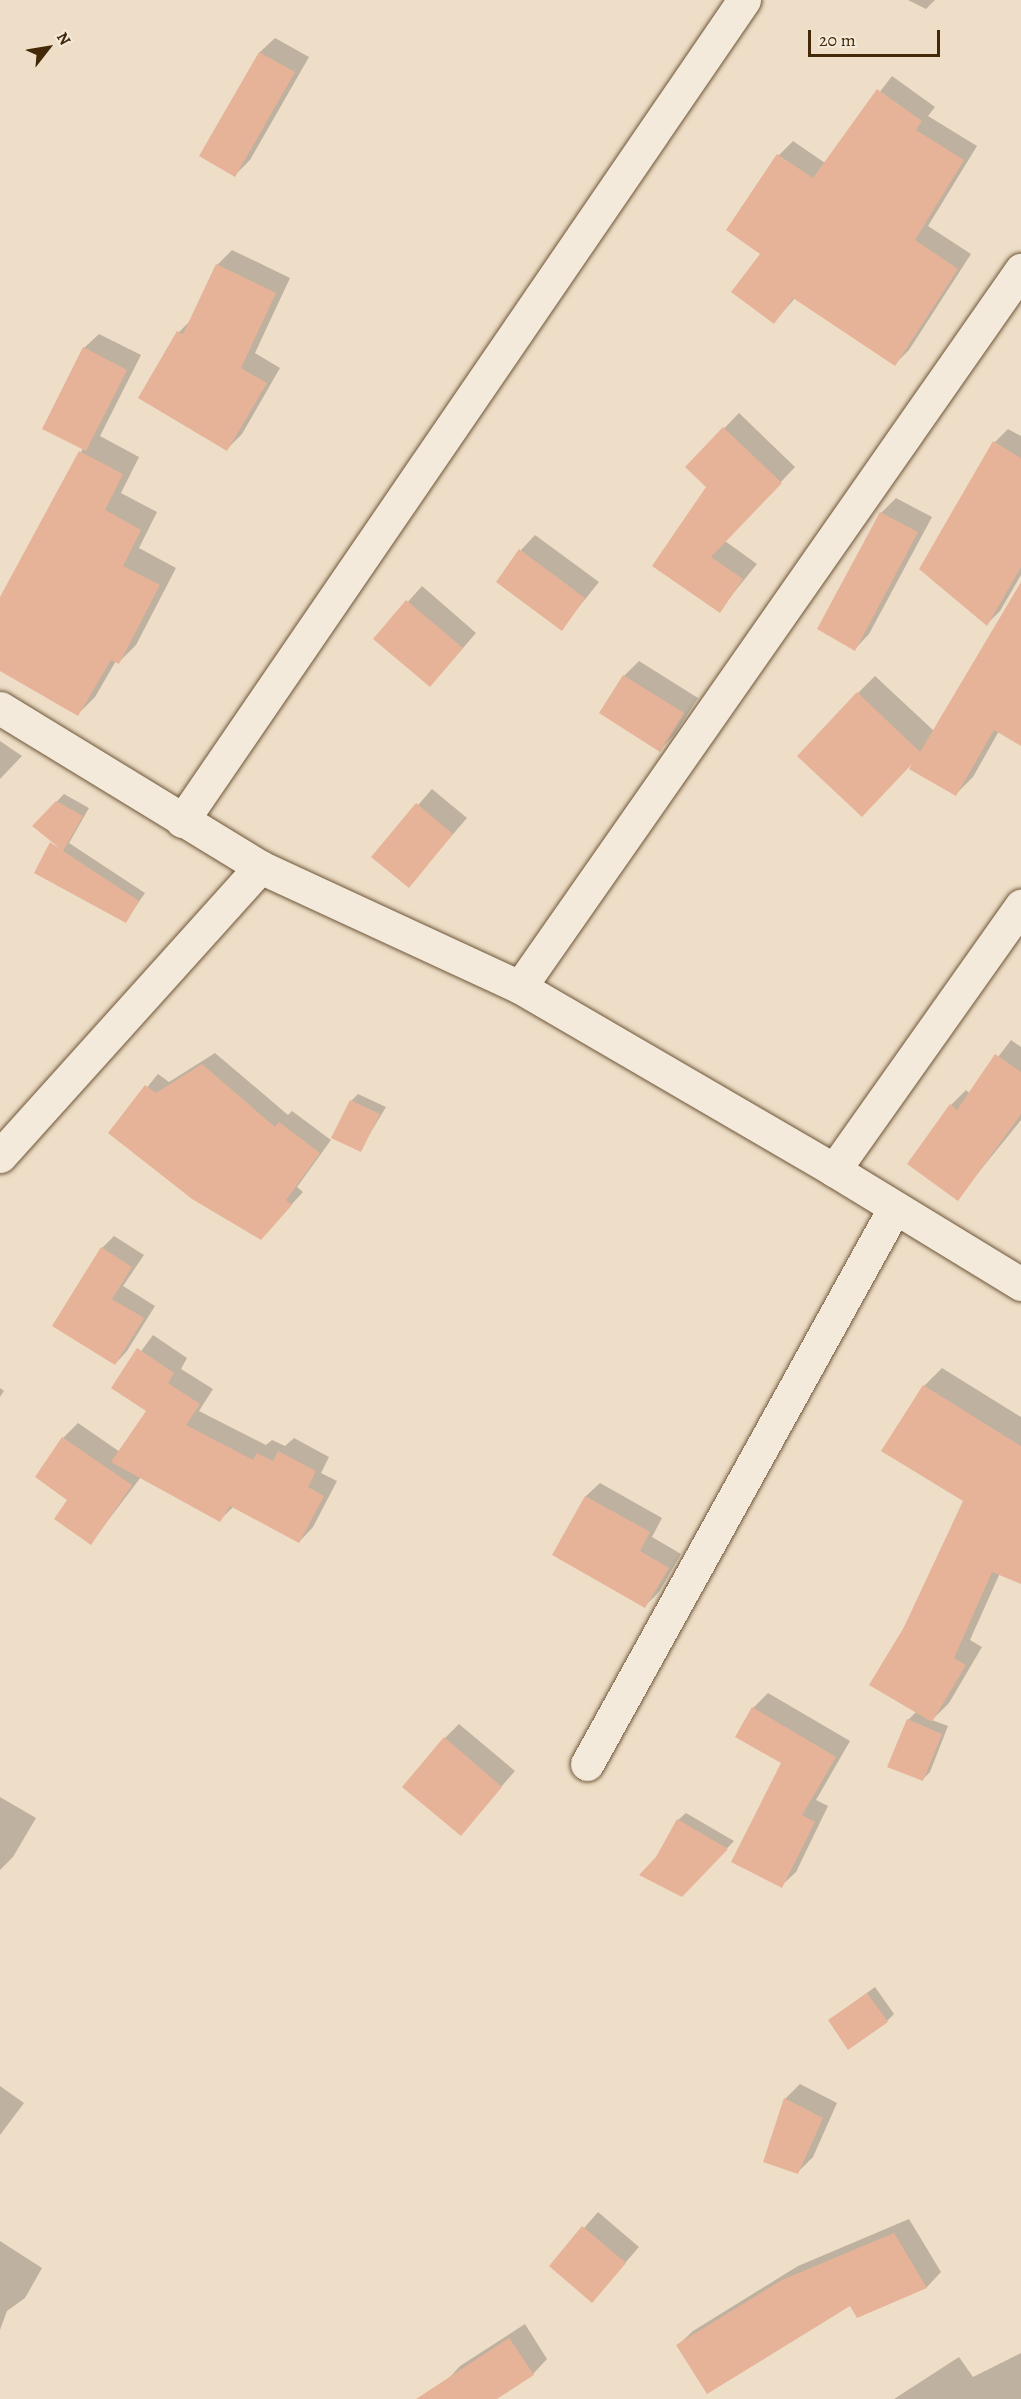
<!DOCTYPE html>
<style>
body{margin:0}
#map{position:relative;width:1021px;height:2399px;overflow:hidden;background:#eedec7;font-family:Alegreya,serif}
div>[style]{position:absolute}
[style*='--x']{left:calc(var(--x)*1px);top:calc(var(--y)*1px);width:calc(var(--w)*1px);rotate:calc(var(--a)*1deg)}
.shadow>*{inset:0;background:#0003}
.building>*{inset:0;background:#e6b399}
.roads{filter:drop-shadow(0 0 2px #6e5638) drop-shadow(0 0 2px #6e5638)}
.minor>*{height:33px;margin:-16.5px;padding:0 16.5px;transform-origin:16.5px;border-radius:16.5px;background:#f4eadb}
.tertiary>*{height:33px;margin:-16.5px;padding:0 16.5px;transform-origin:16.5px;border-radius:16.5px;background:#f4eadb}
span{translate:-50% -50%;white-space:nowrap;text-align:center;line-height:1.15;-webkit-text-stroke:4.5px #f4eadb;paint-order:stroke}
.north{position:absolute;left:18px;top:18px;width:60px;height:60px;-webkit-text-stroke:4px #f4eadb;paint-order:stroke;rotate:59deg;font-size:16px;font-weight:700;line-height:24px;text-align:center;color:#432908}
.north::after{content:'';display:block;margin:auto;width:21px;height:27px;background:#432908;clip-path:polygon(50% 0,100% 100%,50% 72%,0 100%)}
.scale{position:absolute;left:808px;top:30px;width:132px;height:27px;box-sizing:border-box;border:3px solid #432908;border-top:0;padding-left:8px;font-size:18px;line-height:21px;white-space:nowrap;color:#432908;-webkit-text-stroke:4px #f4eadb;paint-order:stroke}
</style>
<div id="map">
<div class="shadow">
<i style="clip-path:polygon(908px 0,935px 0,926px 9px)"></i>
<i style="clip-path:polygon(275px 38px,309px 57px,250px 160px,235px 175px,201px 155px,260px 52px)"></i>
<i style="clip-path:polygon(892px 76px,935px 107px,928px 116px,977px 146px,928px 226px,971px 254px,909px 350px,895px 364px,796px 297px,774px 322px,762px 253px,728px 230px,779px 155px,793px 141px,825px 163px)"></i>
<i style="clip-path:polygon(232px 250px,290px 278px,255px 353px,280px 368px,242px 434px,227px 449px,140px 397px,179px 332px,193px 318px,217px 265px)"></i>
<i style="clip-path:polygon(99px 334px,141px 355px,100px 436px,139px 457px,121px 493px,157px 512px,139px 548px,176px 568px,136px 645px,119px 662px,116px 661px,95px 697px,78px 714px,0 669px,0 613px,83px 448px,84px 348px)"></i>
<i style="clip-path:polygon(739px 413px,795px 467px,725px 541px,757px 564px,719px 611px,654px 566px,708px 487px,687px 467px)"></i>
<i style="clip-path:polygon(1008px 429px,1021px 436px,1021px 575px,1000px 611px,987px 624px,921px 569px,995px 442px)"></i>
<i style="clip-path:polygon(896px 498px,932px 517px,869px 634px,855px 649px,881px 513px)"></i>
<i style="clip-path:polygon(535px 535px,599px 582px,561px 629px,521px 550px)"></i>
<i style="clip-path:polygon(422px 586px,476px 633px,444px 670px,375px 639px)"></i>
<i style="clip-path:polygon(1021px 603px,1021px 745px,999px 731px,973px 777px,956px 794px,916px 761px,858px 693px,875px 676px,934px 731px)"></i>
<i style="clip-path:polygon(639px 661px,698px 698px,674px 735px,660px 750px,624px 676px)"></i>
<i style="clip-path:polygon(0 741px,22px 756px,0 779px)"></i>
<i style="clip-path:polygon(432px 789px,467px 818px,408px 886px,373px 857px)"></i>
<i style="clip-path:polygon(64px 794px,89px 808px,69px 843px,145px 893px,126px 921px,53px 841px,34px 826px)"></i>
<i style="clip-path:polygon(1011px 1040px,1021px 1047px,1021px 1120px,957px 1199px,951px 1105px,966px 1090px,970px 1094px)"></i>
<i style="clip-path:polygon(215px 1053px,288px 1115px,292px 1111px,331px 1140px,297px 1187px,303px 1192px,261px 1238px,110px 1133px,158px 1074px,169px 1082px)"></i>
<i style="clip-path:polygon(358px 1094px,386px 1107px,360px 1150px,351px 1101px)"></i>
<i style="clip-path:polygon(114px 1236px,144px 1255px,123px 1286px,155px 1306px,127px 1351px,115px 1364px,102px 1248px)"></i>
<i style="clip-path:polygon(153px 1335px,187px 1358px,181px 1369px,213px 1389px,199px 1411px,266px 1445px,272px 1440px,285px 1446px,294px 1438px,329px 1457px,321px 1473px,337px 1481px,313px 1527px,299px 1542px,234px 1506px,220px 1520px,141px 1477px,91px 1543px,69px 1499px,63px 1438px,78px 1423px,120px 1452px,148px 1411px,114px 1388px)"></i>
<i style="clip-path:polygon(942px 1368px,1021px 1417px,1021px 1582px,1000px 1573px,970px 1640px,982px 1647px,949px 1703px,932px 1720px,948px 1726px,930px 1772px,923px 1779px,908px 1720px,917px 1711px,906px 1628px,965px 1501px,883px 1451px,924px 1386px)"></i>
<i style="clip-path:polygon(0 1388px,4px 1391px,0 1397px)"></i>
<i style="clip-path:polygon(600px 1483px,662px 1518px,652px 1537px,681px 1554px,659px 1592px,645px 1606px,554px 1555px,586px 1496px)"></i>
<i style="clip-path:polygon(768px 1693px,850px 1741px,816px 1800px,828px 1806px,796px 1872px,781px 1886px,783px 1763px,753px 1708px)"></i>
<i style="clip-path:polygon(459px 1724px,515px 1771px,460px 1834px,445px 1738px)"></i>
<i style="clip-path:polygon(0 1797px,36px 1818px,13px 1857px,0 1870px)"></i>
<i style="clip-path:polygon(686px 1813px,734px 1841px,682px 1895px,678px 1820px)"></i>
<i style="clip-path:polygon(875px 1987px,894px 2014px,887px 2021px,830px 2020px)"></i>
<i style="clip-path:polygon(800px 2084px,837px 2103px,813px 2157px,798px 2172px,785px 2099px)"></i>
<i style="clip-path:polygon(0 2086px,24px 2103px,0 2135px)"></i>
<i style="clip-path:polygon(598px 2212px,639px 2247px,592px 2301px,551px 2266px)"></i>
<i style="clip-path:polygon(909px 2219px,941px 2272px,927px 2287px,858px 2316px,850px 2304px,678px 2345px,693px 2331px,798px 2266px)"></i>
<i style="clip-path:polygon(0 2241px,42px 2268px,25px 2298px,7px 2311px,0 2330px)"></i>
<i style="clip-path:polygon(525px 2324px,547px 2359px,533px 2374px,494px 2399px,430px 2399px,460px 2366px)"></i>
<i style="clip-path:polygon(1021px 2353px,1021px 2399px,894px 2399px,959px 2357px,973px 2377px)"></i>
</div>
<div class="building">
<i style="clip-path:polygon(259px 52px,295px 72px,235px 177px,199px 156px)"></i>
<i style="clip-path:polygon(877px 89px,922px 121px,916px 130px,964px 160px,915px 240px,958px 269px,895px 366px,793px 298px,774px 324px,731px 292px,760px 254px,726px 230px,777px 154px,813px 178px)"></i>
<i style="clip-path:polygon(216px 264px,276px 293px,241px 368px,267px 383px,227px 451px,138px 398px,177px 331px,183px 334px)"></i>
<i style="clip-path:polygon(83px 347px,127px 370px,86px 451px,42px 429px)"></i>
<i style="clip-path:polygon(723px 427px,782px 483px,711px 557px,743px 579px,720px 613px,652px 566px,706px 487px,685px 467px)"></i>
<i style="clip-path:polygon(993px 441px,1021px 458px,1021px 567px,987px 626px,919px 569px)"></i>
<i style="clip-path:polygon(79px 451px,123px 474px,105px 510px,141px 530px,123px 566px,160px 585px,119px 664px,111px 660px,78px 716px,0 671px,0 597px)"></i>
<i style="clip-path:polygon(880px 512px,918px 532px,855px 651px,817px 629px)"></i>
<i style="clip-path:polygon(519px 549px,585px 598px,562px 631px,496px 582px)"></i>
<i style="clip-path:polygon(1021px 582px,1021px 746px,994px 730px,956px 796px,909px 769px,912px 764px,862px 817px,797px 756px,857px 692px,920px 752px)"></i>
<i style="clip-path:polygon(406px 600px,463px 648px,430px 687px,373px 639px)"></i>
<i style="clip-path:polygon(623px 675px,684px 713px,660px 752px,599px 713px)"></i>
<i style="clip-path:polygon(56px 801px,83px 816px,63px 851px,139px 901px,126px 923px,34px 873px,50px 842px,62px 850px,32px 826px)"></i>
<i style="clip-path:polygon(416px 803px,453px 834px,409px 888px,371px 857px)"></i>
<i style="clip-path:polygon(995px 1054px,1021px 1072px,1021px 1114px,958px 1201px,907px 1164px,950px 1104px,957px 1110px)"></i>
<i style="clip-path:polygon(202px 1064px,275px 1127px,279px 1122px,320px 1153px,286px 1200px,292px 1205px,261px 1240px,192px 1199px,108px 1133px,145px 1085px,156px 1093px)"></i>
<i style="clip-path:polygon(350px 1100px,380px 1114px,361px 1152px,331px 1138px)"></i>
<i style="clip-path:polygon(101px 1247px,132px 1267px,112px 1299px,144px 1318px,115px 1365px,52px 1326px)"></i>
<i style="clip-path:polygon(137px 1348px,174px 1373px,168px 1383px,200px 1404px,186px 1425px,253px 1460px,257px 1453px,273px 1461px,278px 1451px,316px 1471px,308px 1487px,324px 1496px,299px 1543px,230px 1506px,220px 1522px,111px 1462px,146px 1411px,111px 1388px)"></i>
<i style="clip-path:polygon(923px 1385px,1021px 1446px,1021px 1584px,992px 1572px,954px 1658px,966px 1665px,932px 1722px,869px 1685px,904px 1627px,963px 1501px,881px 1451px)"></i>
<i style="clip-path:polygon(62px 1437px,132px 1485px,91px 1545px,54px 1519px,67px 1500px,35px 1477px)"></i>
<i style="clip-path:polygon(585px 1496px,650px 1532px,640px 1551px,669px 1568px,645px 1608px,552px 1555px)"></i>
<i style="clip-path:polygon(752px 1707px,836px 1757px,802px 1815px,815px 1822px,782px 1888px,731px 1862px,781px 1763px,735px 1737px)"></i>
<i style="clip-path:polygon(907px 1719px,942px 1734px,923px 1781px,887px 1767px)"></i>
<i style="clip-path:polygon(444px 1737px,502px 1787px,461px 1836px,402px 1787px)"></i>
<i style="clip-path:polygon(677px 1819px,728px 1849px,682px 1897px,639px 1875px,656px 1857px)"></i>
<i style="clip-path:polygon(867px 1993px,888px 2022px,848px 2050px,828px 2020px)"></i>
<i style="clip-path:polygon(784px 2098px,823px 2118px,798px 2174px,763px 2162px)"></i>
<i style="clip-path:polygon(582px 2226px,626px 2263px,592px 2303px,549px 2266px)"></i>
<i style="clip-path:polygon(894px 2233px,927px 2288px,857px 2318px,850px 2306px,707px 2394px,676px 2345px,782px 2280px)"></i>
<i style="clip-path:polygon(509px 2338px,534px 2375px,497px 2399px,416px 2399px)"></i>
</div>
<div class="roads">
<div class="minor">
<i style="--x:182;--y:821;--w:995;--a:-55.61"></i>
<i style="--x:520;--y:987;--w:875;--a:-55.06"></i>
<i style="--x:834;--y:1170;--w:324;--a:-54.7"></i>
<i style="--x:587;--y:1764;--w:636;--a:-61.06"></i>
</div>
<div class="tertiary">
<i style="--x:0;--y:708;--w:305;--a:31.4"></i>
<i style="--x:260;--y:867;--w:286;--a:24.8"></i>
<i style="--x:520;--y:987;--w:363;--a:30.2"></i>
<i style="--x:834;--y:1170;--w:219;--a:31.4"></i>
<i style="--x:0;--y:1156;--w:389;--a:-48"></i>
</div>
</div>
<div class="north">N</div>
<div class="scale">20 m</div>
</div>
